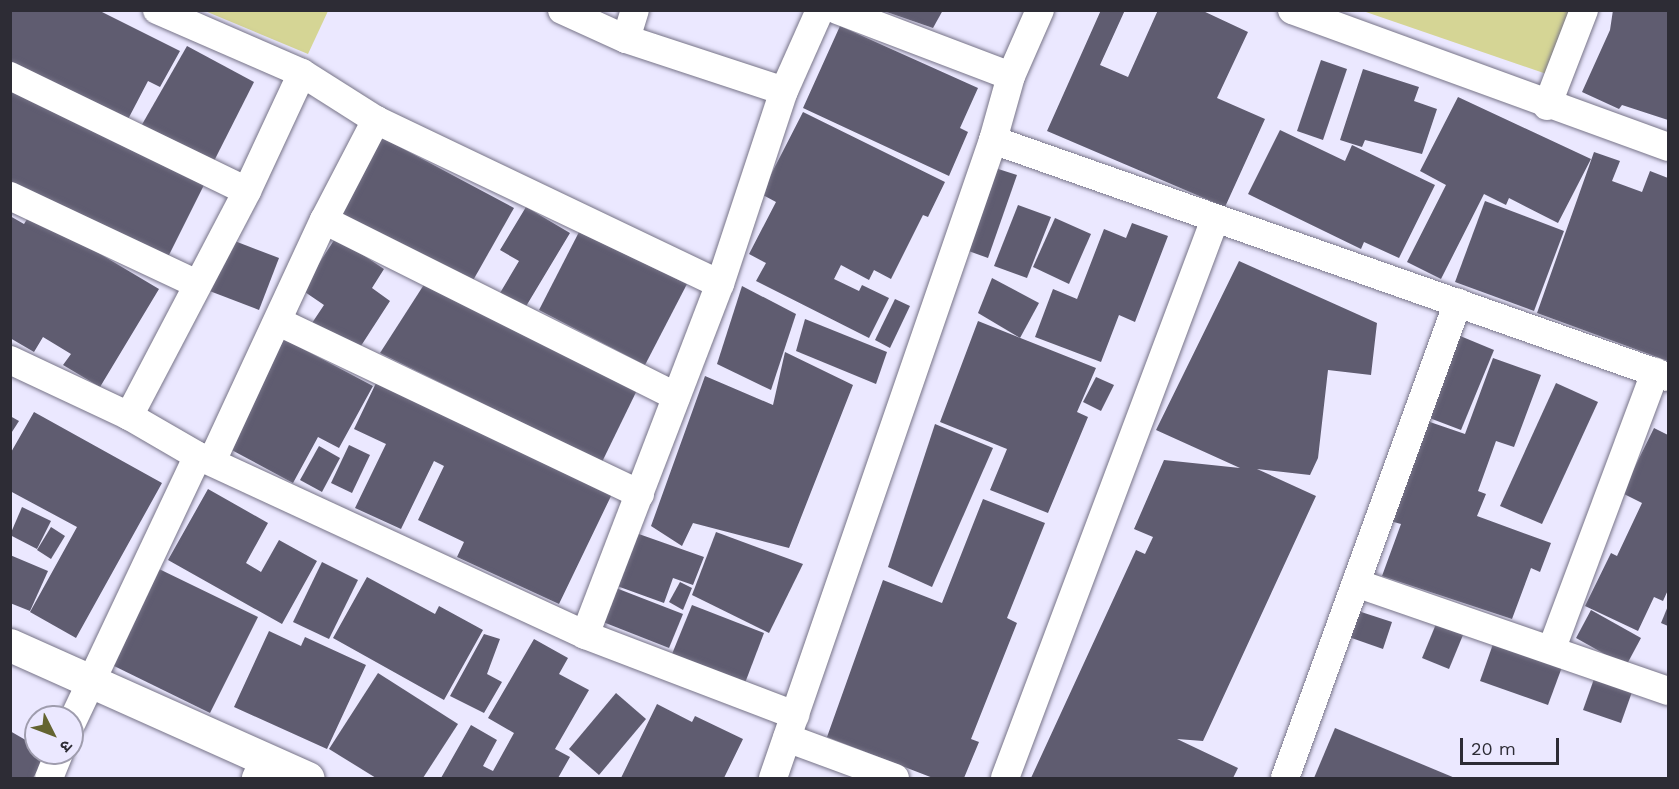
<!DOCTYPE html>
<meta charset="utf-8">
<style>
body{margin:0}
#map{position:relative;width:1679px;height:789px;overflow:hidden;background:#ebe8ff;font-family:"Work Sans","Noto Sans Devanagari",sans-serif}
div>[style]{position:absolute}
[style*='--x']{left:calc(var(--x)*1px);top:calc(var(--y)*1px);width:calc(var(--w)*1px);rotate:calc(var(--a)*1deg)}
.green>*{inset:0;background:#d5d595}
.building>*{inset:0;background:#5f5c70}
.roads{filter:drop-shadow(0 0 2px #777488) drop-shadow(0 0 2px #777488)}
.street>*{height:28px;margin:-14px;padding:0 14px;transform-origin:14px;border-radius:14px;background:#fff}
.secondary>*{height:33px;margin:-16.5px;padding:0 16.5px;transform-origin:16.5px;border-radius:16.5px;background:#fff}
span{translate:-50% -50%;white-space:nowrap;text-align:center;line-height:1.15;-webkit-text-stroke:6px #ebe8ff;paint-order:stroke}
.frame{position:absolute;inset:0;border:12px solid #2d2c35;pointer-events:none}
.north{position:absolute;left:24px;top:705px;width:60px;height:60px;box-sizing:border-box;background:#ebe8ff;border:2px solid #9f9dae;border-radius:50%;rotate:132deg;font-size:16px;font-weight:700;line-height:24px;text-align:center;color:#2d2c35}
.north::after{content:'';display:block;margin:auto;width:21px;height:27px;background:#646431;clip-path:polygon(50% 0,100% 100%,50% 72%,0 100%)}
.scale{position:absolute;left:1460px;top:738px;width:99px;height:27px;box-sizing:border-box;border:3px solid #2d2c35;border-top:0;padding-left:8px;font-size:18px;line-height:21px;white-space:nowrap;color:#2d2c35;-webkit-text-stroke:4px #ebe8ff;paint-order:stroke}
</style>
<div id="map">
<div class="green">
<i style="clip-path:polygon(205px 11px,328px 11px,308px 54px)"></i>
<i style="clip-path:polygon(1363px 11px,1595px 11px,1570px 82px)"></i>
</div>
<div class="building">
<i style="clip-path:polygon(10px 10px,98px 10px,180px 51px,160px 87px,148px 81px,125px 125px,10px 68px)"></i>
<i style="clip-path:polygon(881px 10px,943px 10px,933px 28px)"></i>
<i style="clip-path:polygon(1101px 10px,1125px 10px,1100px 65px,1128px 77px,1158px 10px,1201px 10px,1248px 32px,1217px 98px,1265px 119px,1225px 207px,1047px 131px)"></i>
<i style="clip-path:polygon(1613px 10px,1668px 10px,1668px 120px,1622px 105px,1619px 109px,1582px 92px,1610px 30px)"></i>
<i style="clip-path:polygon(840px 26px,978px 88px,960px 128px,968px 132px,949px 176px,803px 108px)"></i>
<i style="clip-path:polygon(187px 46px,254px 82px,212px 165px,140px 128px)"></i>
<i style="clip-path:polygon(1321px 60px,1347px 69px,1323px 140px,1297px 131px)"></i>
<i style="clip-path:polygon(1363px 69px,1419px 87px,1414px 101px,1437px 109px,1422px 154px,1365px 140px,1362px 147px,1340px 140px)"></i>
<i style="clip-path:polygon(10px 86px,205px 183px,166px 261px,10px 184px)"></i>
<i style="clip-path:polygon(1458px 97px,1591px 159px,1558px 223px,1509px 198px,1506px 205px,1484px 194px,1441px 279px,1407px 262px,1446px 185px,1420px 171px)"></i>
<i style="clip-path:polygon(803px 112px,945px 182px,928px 217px,923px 215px,891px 279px,874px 270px,869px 280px,841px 265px,834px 279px,859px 291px,862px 285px,889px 298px,869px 338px,756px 281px,766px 263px,749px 254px,776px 202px,761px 194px)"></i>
<i style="clip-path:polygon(1280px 130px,1345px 161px,1352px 145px,1435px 185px,1399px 258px,1364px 242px,1361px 249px,1248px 194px)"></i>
<i style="clip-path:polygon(381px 137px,514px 208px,471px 284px,337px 217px)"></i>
<i style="clip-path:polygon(1594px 152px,1620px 161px,1612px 181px,1642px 192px,1650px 171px,1668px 178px,1668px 361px,1537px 313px)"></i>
<i style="clip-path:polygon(992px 167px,1017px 175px,988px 258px,963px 249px)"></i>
<i style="clip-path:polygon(1485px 201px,1564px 231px,1534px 311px,1455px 282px)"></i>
<i style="clip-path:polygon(1018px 205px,1051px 217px,1027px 278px,994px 266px)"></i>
<i style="clip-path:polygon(526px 207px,570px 233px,525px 308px,500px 293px,519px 261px,500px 250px)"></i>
<i style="clip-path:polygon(31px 213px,159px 289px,100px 387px,63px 365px,71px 354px,43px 337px,34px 352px,10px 338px,10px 216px,24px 224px)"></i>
<i style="clip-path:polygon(1055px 218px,1091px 234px,1069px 284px,1033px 267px)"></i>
<i style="clip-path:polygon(1132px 223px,1168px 236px,1135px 322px,1119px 315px,1101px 362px,1035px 337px,1053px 289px,1077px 299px,1104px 229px,1126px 238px)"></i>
<i style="clip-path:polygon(579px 232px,687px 284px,645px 365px,539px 310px)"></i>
<i style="clip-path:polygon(336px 237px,384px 269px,372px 288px,390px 301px,357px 352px,312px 323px,324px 305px,302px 290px)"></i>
<i style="clip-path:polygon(227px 238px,279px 258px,259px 310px,207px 290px)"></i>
<i style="clip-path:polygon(1239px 261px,1377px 323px,1371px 375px,1328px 370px,1318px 458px,1310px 475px,1257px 469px,1316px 496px,1203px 741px,1177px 739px,1238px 768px,1233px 778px,1031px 778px,1136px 550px,1145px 554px,1153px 537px,1134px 529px,1164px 460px,1240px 468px,1156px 430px)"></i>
<i style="clip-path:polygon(992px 278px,1039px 303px,1020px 338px,978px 313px)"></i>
<i style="clip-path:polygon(425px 283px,640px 384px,602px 462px,380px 353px)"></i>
<i style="clip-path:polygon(742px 286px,796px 314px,771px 390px,717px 364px)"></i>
<i style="clip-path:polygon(895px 299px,910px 306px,890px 348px,875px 340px)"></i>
<i style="clip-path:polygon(805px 319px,887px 352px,876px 384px,796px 351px)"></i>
<i style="clip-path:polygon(978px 321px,1096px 368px,1077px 412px,1088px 417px,1048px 513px,990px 490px,1007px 449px,940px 422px)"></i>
<i style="clip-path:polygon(1453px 333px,1494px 350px,1461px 430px,1419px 414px)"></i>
<i style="clip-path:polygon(284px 339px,373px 386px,339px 448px,318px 437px,293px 483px,226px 447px)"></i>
<i style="clip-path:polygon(785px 352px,853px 385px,789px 548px,693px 523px,682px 546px,651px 526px,705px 376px,773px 405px)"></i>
<i style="clip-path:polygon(1493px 358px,1541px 375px,1514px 447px,1496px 441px,1478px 491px,1486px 494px,1477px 516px,1551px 543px,1540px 572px,1531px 568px,1512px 619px,1382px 576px,1401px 524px,1390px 521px,1427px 421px,1465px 434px)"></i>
<i style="clip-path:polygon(1096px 377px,1114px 385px,1101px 411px,1083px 402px)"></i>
<i style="clip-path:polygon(377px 381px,612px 494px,559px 604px,457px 557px,464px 542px,418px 520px,444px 466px,434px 461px,401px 529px,355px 508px,386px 444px,354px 429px)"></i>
<i style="clip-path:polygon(1556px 383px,1598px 402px,1542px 524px,1500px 506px)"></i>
<i style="clip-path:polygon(34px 412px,162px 483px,76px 638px,30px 612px,77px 527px,10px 491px,10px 454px)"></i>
<i style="clip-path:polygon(10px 416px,19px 421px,10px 435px)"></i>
<i style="clip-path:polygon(935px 424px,993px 448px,932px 587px,888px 567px)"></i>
<i style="clip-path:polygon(1654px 428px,1668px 435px,1668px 590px,1663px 601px,1654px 597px,1638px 631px,1585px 606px,1611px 553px,1617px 556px,1642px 503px,1622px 493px)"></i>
<i style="clip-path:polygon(349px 445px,370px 455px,352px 493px,331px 483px)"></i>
<i style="clip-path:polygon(319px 446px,340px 458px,322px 492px,300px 480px)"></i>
<i style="clip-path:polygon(208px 489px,268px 523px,246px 563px,261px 572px,279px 540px,317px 561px,282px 624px,168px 560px)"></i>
<i style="clip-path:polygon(983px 499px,1045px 523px,1007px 618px,1017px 623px,971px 739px,979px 742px,964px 778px,933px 778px,827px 737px,883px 580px,942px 603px)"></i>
<i style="clip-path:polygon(22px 507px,51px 521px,37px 549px,10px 535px)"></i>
<i style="clip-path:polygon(51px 527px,65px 536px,51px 559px,37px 550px)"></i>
<i style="clip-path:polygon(716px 532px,803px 564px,769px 633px,692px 595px)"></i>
<i style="clip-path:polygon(636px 533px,704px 557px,693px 585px,673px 578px,664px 603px,617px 586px)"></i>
<i style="clip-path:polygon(10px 555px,48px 571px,30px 611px,10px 603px)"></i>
<i style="clip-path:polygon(322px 562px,358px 580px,329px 639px,293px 622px)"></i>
<i style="clip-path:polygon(157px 568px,258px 617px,210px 713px,110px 664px)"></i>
<i style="clip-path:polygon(367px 577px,435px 614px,439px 606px,483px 630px,444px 700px,333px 638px)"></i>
<i style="clip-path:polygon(680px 582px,692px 588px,683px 610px,669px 602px)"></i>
<i style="clip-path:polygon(616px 588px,683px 614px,669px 648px,603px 622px)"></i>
<i style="clip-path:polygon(692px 605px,764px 633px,745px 683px,672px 654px)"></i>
<i style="clip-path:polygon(1668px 606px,1668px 626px,1661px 623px)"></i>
<i style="clip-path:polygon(1352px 609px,1392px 622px,1383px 649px,1343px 635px)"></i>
<i style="clip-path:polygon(1591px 610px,1641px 638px,1626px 666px,1576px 638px)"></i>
<i style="clip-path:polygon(1436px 624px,1463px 635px,1449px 669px,1422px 658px)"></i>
<i style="clip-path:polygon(269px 631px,301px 646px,305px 637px,366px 665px,327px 749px,234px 707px)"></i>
<i style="clip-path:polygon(484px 634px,500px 639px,487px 674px,502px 682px,484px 713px,450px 696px)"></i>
<i style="clip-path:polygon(534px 639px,568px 658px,559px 674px,589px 690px,555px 749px,570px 757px,558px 778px,441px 778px,471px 725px,497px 740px,483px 766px,493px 771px,514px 733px,488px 718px)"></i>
<i style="clip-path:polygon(1493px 644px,1562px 667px,1548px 705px,1480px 681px)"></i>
<i style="clip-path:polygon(378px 673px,458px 724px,423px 778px,376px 778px,329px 749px)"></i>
<i style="clip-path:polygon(1594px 679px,1632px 692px,1621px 723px,1583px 710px)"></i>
<i style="clip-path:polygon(616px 693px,646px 719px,599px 775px,569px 749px)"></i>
<i style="clip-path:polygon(657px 704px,692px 722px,695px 716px,743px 739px,724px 778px,621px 778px)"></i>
<i style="clip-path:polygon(1335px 728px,1455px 778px,1314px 778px)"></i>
<i style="clip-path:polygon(10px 731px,36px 746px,36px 753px,48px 753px,33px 778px,10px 778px)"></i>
</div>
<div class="roads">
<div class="street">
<i style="--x:157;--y:10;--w:158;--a:23.5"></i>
<i style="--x:302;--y:73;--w:88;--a:32.4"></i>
<i style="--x:376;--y:120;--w:381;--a:25.5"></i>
<i style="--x:562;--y:10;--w:70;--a:24.4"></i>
<i style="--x:626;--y:39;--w:166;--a:18.2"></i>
<i style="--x:837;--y:10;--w:186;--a:20.8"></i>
<i style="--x:1292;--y:10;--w:400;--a:20"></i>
<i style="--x:626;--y:39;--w:30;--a:-73"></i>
<i style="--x:10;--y:76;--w:263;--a:25.9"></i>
<i style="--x:1547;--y:106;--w:103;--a:-68.9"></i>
<i style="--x:993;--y:140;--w:715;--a:19.35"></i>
<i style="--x:10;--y:196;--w:207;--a:25.2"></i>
<i style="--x:324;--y:220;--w:394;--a:26.6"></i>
<i style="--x:279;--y:322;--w:400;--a:25.5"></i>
<i style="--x:10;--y:360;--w:132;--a:25.2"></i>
<i style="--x:129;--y:416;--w:80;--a:30.1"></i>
<i style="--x:198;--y:456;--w:426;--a:24.8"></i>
<i style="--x:585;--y:635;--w:225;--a:20.9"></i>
<i style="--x:129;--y:416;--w:254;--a:-62.3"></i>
<i style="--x:247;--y:191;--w:130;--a:-65"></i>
<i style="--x:212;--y:461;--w:266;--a:-65.1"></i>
<i style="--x:324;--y:220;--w:113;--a:-62.5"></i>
<i style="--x:1356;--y:583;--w:330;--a:19.1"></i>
<i style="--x:585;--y:635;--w:376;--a:-69"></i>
<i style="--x:720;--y:284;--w:203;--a:-71.7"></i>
<i style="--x:784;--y:91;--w:89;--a:-66"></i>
<i style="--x:1552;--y:648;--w:295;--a:-69.5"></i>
<i style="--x:72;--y:722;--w:294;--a:-64.7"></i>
<i style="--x:787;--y:738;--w:115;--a:20.3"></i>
<i style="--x:49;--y:778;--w:27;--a:-68"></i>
<i style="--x:256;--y:778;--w:21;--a:-65"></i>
<i style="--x:773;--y:778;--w:675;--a:-70.97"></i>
<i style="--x:993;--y:140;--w:66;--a:-74.3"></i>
<i style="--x:1011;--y:76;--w:72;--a:-66.3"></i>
<i style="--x:1005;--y:778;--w:597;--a:-69.41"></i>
<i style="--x:1285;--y:778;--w:506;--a:-70.03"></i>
</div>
<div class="secondary">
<i style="--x:10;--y:645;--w:326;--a:24.1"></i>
</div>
</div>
<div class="frame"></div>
<div class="north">उ</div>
<div class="scale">20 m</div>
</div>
